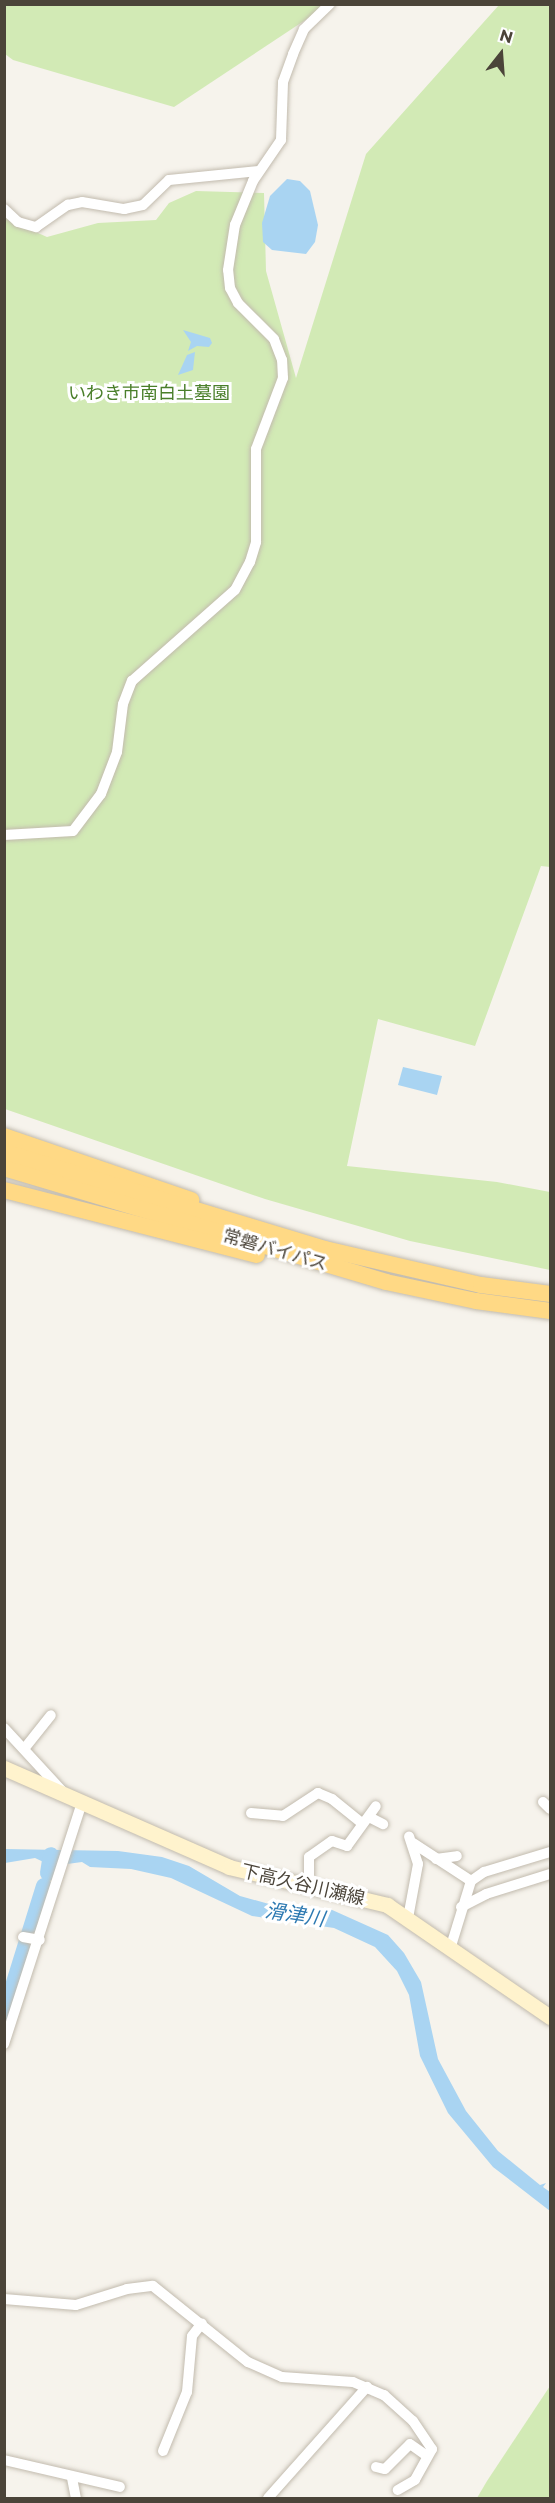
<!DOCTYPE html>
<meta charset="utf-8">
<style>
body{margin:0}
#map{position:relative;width:555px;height:2503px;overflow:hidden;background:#f6f3ec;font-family:Montserrat,"Noto Sans JP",sans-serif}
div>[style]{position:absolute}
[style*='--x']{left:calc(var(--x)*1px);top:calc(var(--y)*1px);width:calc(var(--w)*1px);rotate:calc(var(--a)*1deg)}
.green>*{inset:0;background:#d2eab5}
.water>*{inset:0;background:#a9d4f2}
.river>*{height:16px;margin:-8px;padding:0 8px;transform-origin:8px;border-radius:8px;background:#a9d4f2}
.roads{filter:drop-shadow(0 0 2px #c2bbae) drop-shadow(0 0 2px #c2bbae)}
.minor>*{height:10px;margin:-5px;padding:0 5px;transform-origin:5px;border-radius:5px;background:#fff}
.secondary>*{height:15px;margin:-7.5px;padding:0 7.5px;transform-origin:7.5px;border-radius:7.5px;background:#fff3cd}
.trunk>*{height:16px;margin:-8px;padding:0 8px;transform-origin:8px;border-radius:8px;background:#ffd985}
span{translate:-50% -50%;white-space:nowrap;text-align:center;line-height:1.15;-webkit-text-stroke:6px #fff;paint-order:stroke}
.park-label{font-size:18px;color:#4a7f2a}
.street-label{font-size:18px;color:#4b4439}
.water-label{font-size:20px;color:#2e7ab2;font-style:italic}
.frame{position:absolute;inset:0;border:6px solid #4b4439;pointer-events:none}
.north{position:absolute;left:471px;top:24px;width:60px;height:60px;-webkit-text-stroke:4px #fff;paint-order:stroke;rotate:17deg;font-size:16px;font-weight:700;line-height:24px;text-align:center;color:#4b4439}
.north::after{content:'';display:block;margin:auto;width:21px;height:27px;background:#4b4439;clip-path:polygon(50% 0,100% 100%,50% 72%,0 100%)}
</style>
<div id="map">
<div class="green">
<i style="clip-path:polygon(4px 5px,328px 5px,174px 107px,13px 60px,5px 54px)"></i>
<i style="clip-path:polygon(499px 5px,550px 5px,550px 867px,541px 866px,475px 1046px,378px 1019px,347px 1166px,497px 1182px,550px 1192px,550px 1270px,410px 1241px,265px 1199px,5px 1109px,4px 218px,47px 237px,98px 223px,156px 220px,169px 203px,196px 191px,264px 193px,266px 271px,296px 378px,366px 154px)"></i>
<i style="clip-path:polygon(550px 2386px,550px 2498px,477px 2498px,487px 2481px)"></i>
</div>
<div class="water">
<i style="clip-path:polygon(287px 179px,300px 181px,310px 191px,318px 225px,315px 242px,306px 254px,272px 250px,263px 242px,262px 223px,270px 196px)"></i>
<i style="clip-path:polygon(183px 330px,210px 338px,212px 343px,209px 347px,197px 346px,188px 351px,191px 342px)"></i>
<i style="clip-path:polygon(195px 352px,193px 370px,178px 375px,187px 355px)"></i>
<i style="clip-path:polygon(403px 1067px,442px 1076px,437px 1095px,398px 1085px)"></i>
<i style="clip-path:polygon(5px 1849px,118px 1851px,162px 1857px,189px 1866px,240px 1896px,269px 1904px,275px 1910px,330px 1909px,388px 1935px,404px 1953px,421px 1982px,438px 2059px,466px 2111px,498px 2151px,540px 2185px,546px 2183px,543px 2187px,550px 2192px,550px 2211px,493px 2167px,448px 2113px,420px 2056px,409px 1995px,397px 1971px,375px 1947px,334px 1928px,252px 1916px,171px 1878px,131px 1869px,90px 1867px,82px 1862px,52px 1866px,35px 1858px,5px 1863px)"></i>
</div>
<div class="river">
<i style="--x:48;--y:1873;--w:18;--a:-81"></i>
<i style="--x:4;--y:2015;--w:135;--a:-72.8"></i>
</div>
<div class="roads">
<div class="minor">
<i style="--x:4;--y:209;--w:19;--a:43"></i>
<i style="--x:18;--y:222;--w:19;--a:16"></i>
<i style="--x:36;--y:227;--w:39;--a:-35"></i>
<i style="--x:68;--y:205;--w:14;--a:-12"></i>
<i style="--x:82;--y:202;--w:43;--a:9.5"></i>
<i style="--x:124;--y:209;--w:19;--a:-12"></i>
<i style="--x:143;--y:205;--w:36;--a:-44"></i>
<i style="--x:169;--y:180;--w:90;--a:-5.7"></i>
<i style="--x:4;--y:835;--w:69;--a:-3.3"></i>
<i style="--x:73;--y:831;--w:46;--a:-52.9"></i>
<i style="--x:101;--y:794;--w:45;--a:-69.1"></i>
<i style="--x:117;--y:752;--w:48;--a:-82.9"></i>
<i style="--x:123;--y:704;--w:25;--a:-69"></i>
<i style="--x:132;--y:681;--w:137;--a:-41.5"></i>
<i style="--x:235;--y:590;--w:32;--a:-62"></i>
<i style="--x:250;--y:562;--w:21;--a:-73"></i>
<i style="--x:256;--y:542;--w:93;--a:-90"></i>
<i style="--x:256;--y:449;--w:76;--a:-69.2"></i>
<i style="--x:283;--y:378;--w:18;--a:-93"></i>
<i style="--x:282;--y:360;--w:22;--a:-111"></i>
<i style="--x:274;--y:339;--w:51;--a:-135"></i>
<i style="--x:238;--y:303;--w:17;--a:-118"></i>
<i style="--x:230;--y:288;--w:18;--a:-96"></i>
<i style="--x:228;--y:270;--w:46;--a:-81.2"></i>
<i style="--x:235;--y:225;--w:48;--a:-67.8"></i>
<i style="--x:253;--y:181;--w:50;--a:-55.7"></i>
<i style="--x:281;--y:140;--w:58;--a:-88"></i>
<i style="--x:283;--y:82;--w:30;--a:-70"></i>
<i style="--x:293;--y:54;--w:27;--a:-66"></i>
<i style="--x:304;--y:29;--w:36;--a:-44"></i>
<i style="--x:4;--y:1728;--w:87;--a:47.3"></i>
<i style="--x:24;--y:1749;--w:43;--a:-51.5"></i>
<i style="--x:543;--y:1802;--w:10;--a:45"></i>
<i style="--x:251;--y:1813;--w:32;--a:5"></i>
<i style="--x:283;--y:1816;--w:42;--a:-33.3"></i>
<i style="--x:318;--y:1793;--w:15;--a:23"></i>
<i style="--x:332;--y:1799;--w:38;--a:39"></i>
<i style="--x:369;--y:1817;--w:16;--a:27"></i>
<i style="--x:413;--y:1843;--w:69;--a:33.2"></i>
<i style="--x:436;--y:1859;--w:21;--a:-8"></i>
<i style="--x:309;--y:1888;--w:31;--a:-90"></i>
<i style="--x:309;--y:1857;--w:28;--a:-35"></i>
<i style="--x:332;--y:1841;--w:16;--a:18"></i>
<i style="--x:347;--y:1846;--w:49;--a:-54.1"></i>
<i style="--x:461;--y:1907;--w:28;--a:-27"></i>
<i style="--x:486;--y:1894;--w:67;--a:-17.4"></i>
<i style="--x:408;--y:1918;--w:55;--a:-79.5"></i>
<i style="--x:418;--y:1864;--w:29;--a:-108"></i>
<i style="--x:23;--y:1937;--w:17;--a:10"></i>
<i style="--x:451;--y:1946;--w:68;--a:-72.9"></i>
<i style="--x:471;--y:1881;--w:16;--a:-35"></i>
<i style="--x:484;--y:1872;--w:69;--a:-16.9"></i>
<i style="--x:4;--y:2044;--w:254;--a:-72.1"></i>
<i style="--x:4;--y:2299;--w:72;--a:4.8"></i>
<i style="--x:76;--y:2305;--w:53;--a:-17.4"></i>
<i style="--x:127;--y:2289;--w:26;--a:-7"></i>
<i style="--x:153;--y:2286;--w:122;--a:38.7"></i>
<i style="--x:248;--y:2362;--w:37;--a:24"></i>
<i style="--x:282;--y:2377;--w:71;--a:4"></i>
<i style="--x:353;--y:2382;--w:34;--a:23"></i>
<i style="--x:384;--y:2395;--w:39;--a:42"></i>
<i style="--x:413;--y:2421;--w:34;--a:56"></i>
<i style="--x:432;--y:2449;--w:35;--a:119"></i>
<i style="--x:415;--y:2480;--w:20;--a:150"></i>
<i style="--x:163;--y:2451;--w:64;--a:-67.9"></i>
<i style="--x:187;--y:2392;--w:56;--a:-84.9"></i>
<i style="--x:192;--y:2336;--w:16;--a:-52"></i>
<i style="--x:4;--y:2460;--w:119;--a:13.1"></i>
<i style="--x:376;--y:2467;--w:9;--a:13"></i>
<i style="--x:385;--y:2469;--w:35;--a:-45"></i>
<i style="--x:410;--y:2444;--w:21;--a:35"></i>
<i style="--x:72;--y:2478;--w:20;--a:79"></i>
<i style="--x:268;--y:2498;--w:149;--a:-48.3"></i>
</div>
<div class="secondary">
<i style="--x:4;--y:1768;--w:246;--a:23.7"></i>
<i style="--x:229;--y:1867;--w:163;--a:13.5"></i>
<i style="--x:387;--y:1905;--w:198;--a:34.5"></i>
</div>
<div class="trunk">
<i style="--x:4;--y:1136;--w:198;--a:18.9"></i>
<i style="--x:4;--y:1152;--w:335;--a:16.8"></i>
<i style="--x:325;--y:1249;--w:160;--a:13"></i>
<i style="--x:481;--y:1285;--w:70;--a:7.4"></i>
<i style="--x:4;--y:1168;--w:399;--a:16.6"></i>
<i style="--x:386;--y:1282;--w:92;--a:11.9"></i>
<i style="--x:476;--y:1301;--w:75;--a:7.7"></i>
<i style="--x:4;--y:1190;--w:261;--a:14.4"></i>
</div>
</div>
<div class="park-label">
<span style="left:149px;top:393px">いわき市南白土墓園</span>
</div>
<div class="street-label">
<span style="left:275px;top:1250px;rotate:16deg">常磐バイパス</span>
<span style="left:303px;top:1885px;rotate:13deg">下高久谷川瀬線</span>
</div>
<div class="water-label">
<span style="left:295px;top:1915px;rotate:9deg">滑津川</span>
</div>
<div class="frame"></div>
<div class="north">N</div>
</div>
